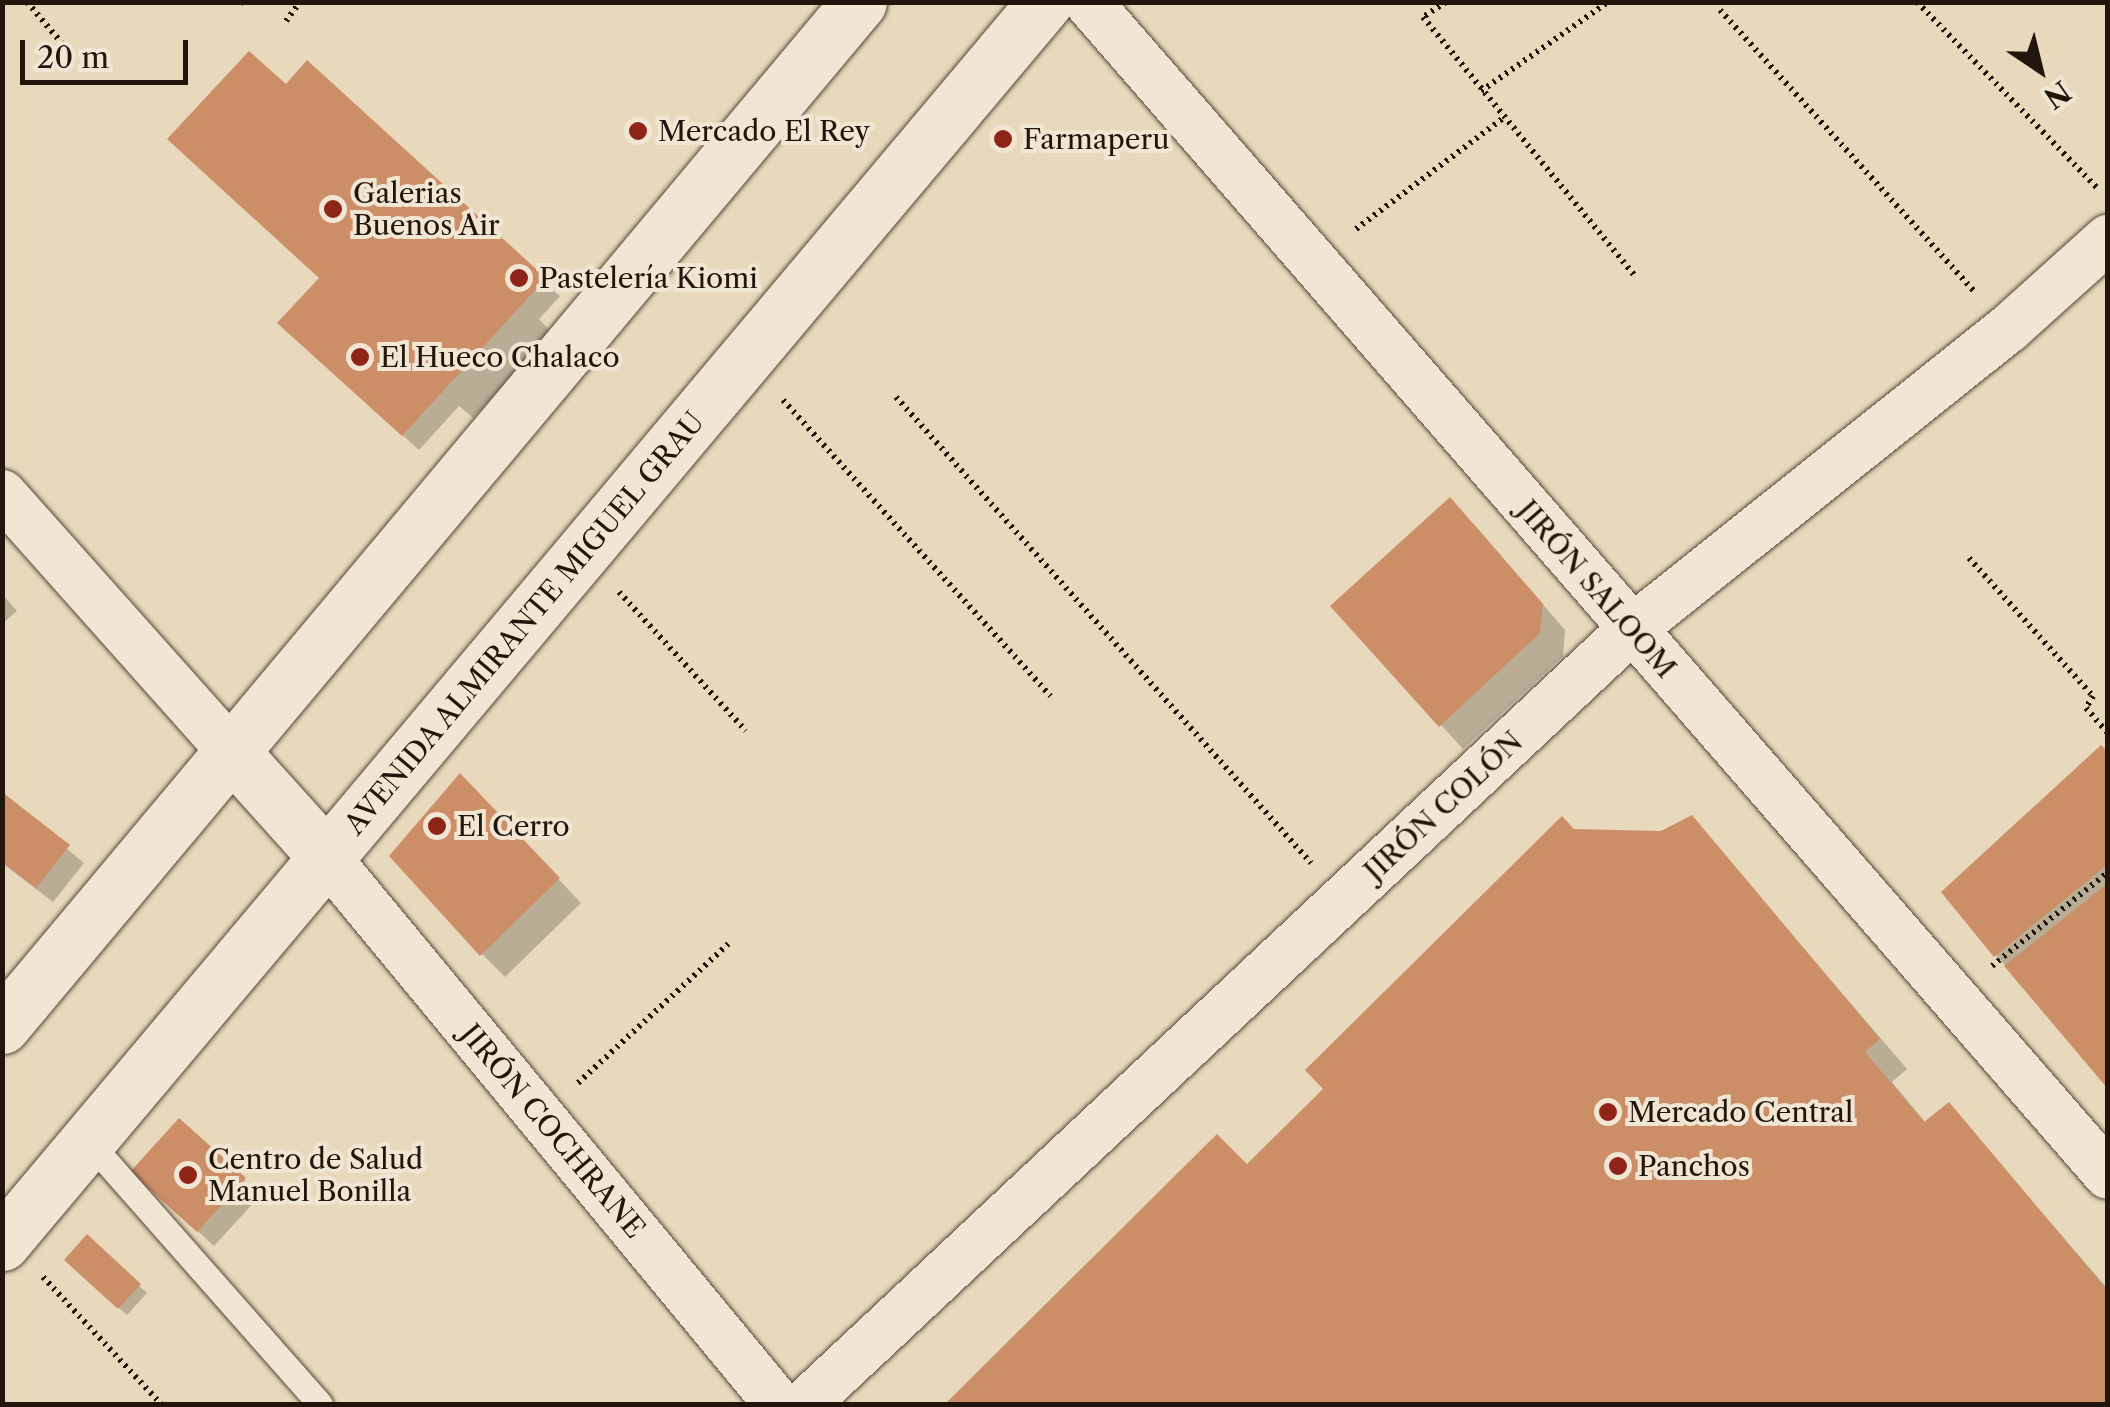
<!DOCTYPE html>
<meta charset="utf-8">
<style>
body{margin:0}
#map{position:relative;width:2110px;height:1407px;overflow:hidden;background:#e8d9bc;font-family:"Libre Caslon Text",serif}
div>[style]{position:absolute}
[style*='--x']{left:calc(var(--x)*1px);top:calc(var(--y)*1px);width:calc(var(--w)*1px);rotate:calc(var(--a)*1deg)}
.shadow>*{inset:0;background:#0003}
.building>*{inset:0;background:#cc8e67}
.path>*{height:6px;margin-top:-3px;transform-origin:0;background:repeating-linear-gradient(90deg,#22160c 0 2.5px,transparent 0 7.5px)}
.roads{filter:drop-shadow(0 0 2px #544738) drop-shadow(0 0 2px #544738)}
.lane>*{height:25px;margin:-12.5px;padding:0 12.5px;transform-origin:12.5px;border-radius:12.5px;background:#f0e6d3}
.street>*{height:48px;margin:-24px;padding:0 24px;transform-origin:24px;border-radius:24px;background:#f0e6d3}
.secondary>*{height:55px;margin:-27.5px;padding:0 27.5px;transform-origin:27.5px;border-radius:27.5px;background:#f0e6d3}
.dots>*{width:28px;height:28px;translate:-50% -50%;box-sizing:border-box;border:5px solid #f0e6d3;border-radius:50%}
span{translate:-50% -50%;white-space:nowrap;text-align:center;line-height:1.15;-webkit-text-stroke:8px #f0e6d3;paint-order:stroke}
.poi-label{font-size:28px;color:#22160c}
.left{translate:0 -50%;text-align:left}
.street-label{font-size:28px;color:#22160c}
.frame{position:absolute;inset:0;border:5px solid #22160c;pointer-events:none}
.north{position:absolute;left:1990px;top:20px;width:100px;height:100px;-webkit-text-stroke:8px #f0e6d3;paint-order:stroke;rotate:145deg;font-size:28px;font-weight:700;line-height:40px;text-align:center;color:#22160c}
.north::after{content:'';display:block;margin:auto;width:35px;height:45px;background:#22160c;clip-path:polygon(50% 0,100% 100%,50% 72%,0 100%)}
.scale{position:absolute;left:20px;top:40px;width:168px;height:45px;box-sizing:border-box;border:5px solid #22160c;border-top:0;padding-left:12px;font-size:30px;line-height:35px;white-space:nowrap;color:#22160c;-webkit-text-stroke:8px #f0e6d3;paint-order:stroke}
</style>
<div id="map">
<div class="shadow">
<i style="clip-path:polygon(295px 96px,560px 296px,539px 319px,552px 333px,473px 418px,459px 406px,419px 450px,296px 339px,321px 280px)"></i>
<i style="clip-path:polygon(1473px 523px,1565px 630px,1563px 656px,1463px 749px,1334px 606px)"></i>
<i style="clip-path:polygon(2px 594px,17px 611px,2px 624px)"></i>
<i style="clip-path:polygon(2108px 754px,2108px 1084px,1996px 955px)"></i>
<i style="clip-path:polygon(2px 795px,84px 863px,53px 902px,2px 863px)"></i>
<i style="clip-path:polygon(483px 799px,581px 903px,505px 977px,482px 954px)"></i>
<i style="clip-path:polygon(1692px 818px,1907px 1069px,1892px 1082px,1927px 1124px,1949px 1105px,2108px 1289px,2108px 1404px,950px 1402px,1217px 1138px,1247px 1168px,1574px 832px,1661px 834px)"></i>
<i style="clip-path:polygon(244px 1180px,260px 1196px,214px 1246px,149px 1187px)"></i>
<i style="clip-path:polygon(87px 1238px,147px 1293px,127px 1315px,67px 1260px)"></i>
</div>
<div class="building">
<i style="clip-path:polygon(249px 51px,286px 84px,307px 60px,546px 278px,402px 436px,277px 323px,319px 278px,167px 139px)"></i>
<i style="clip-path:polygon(1450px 497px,1543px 604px,1540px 633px,1439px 727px,1330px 606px)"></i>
<i style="clip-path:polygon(2101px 745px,2108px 752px,2108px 864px,1994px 957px,1941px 892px)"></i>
<i style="clip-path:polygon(460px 773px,560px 878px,480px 956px,389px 856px)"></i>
<i style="clip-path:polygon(2px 792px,70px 845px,36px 888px,2px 862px)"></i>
<i style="clip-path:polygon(1692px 815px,1880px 1039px,1865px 1052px,1924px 1122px,1949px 1102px,2108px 1291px,2108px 1404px,947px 1402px,1217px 1134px,1247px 1164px,1323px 1089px,1305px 1070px,1562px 816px,1574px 829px,1661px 831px)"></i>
<i style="clip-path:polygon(2108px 883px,2108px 1089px,2004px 966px)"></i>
<i style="clip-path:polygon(179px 1118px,246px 1178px,197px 1232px,130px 1172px)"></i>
<i style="clip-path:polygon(87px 1234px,141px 1284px,118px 1309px,64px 1260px)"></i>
</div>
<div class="path">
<i style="--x:27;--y:2;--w:68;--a:49.8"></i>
<i style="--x:1446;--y:2;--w:27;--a:147"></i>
<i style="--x:1423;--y:17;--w:335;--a:50.7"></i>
<i style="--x:1917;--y:2;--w:259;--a:45.9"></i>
<i style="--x:240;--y:4;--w:3;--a:-45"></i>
<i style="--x:1720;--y:10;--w:379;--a:47.9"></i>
<i style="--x:286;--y:21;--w:24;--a:-54"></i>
<i style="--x:1481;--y:91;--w:155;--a:-35"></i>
<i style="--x:1356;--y:229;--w:183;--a:-37"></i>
<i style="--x:896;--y:397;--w:624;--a:48.31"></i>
<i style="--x:783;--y:400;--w:399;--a:47.9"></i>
<i style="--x:1969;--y:558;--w:186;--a:48.1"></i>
<i style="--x:2093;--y:696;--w:14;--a:120"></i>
<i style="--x:2086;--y:708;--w:33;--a:49"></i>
<i style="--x:619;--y:592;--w:188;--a:47.6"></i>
<i style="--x:1992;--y:966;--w:149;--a:-39"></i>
<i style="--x:578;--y:1083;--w:205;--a:-42.8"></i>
<i style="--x:43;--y:1277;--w:173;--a:47.1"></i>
</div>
<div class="roads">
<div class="lane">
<i style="--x:89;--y:1142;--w:349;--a:48.6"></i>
</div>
<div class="street">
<i style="--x:1088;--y:2;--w:1554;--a:48.99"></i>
<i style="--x:2;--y:494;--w:346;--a:48.3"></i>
<i style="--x:327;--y:858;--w:708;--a:50.44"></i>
<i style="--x:805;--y:1404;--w:1133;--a:-43.14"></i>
<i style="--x:1632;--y:629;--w:481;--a:-38.6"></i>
<i style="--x:2008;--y:329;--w:135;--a:-42"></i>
</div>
<div class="secondary">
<i style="--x:232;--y:752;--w:142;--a:48.1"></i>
<i style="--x:2;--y:1026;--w:1335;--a:-50.07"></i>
<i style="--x:2;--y:1243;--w:1621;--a:-49.95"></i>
</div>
</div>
<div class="dots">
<i style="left:638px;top:131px;background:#8f2418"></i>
<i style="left:1003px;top:139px;background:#8f2418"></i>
<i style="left:333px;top:209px;background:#8f2418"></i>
<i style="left:519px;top:278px;background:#8f2418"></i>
<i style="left:360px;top:357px;background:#8f2418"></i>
<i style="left:437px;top:826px;background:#8f2418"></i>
<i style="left:1608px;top:1112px;background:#8f2418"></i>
<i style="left:1618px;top:1166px;background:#8f2418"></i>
<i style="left:188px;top:1175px;background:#8f2418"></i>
</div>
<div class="poi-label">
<span class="left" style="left:658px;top:131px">Mercado El Rey</span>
<span class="left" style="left:1023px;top:139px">Farmaperu</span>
<span class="left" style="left:353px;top:209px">Galerias<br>Buenos Air</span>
<span class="left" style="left:539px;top:278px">Pastelería Kiomi</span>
<span class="left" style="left:380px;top:357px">El Hueco Chalaco</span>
<span class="left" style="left:457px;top:826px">El Cerro</span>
<span class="left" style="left:1628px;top:1112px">Mercado Central</span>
<span class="left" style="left:208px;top:1175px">Centro de Salud<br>Manuel Bonilla</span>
<span class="left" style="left:1638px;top:1166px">Panchos</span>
</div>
<div class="street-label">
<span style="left:1597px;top:589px;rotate:49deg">JIRÓN SALOOM</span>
<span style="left:524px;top:623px;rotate:-50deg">AVENIDA ALMIRANTE MIGUEL GRAU</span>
<span style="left:1443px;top:806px;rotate:-43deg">JIRÓN COLÓN</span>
<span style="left:553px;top:1131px;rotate:50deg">JIRÓN COCHRANE</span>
</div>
<div class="frame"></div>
<div class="north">N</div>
<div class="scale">20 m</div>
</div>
